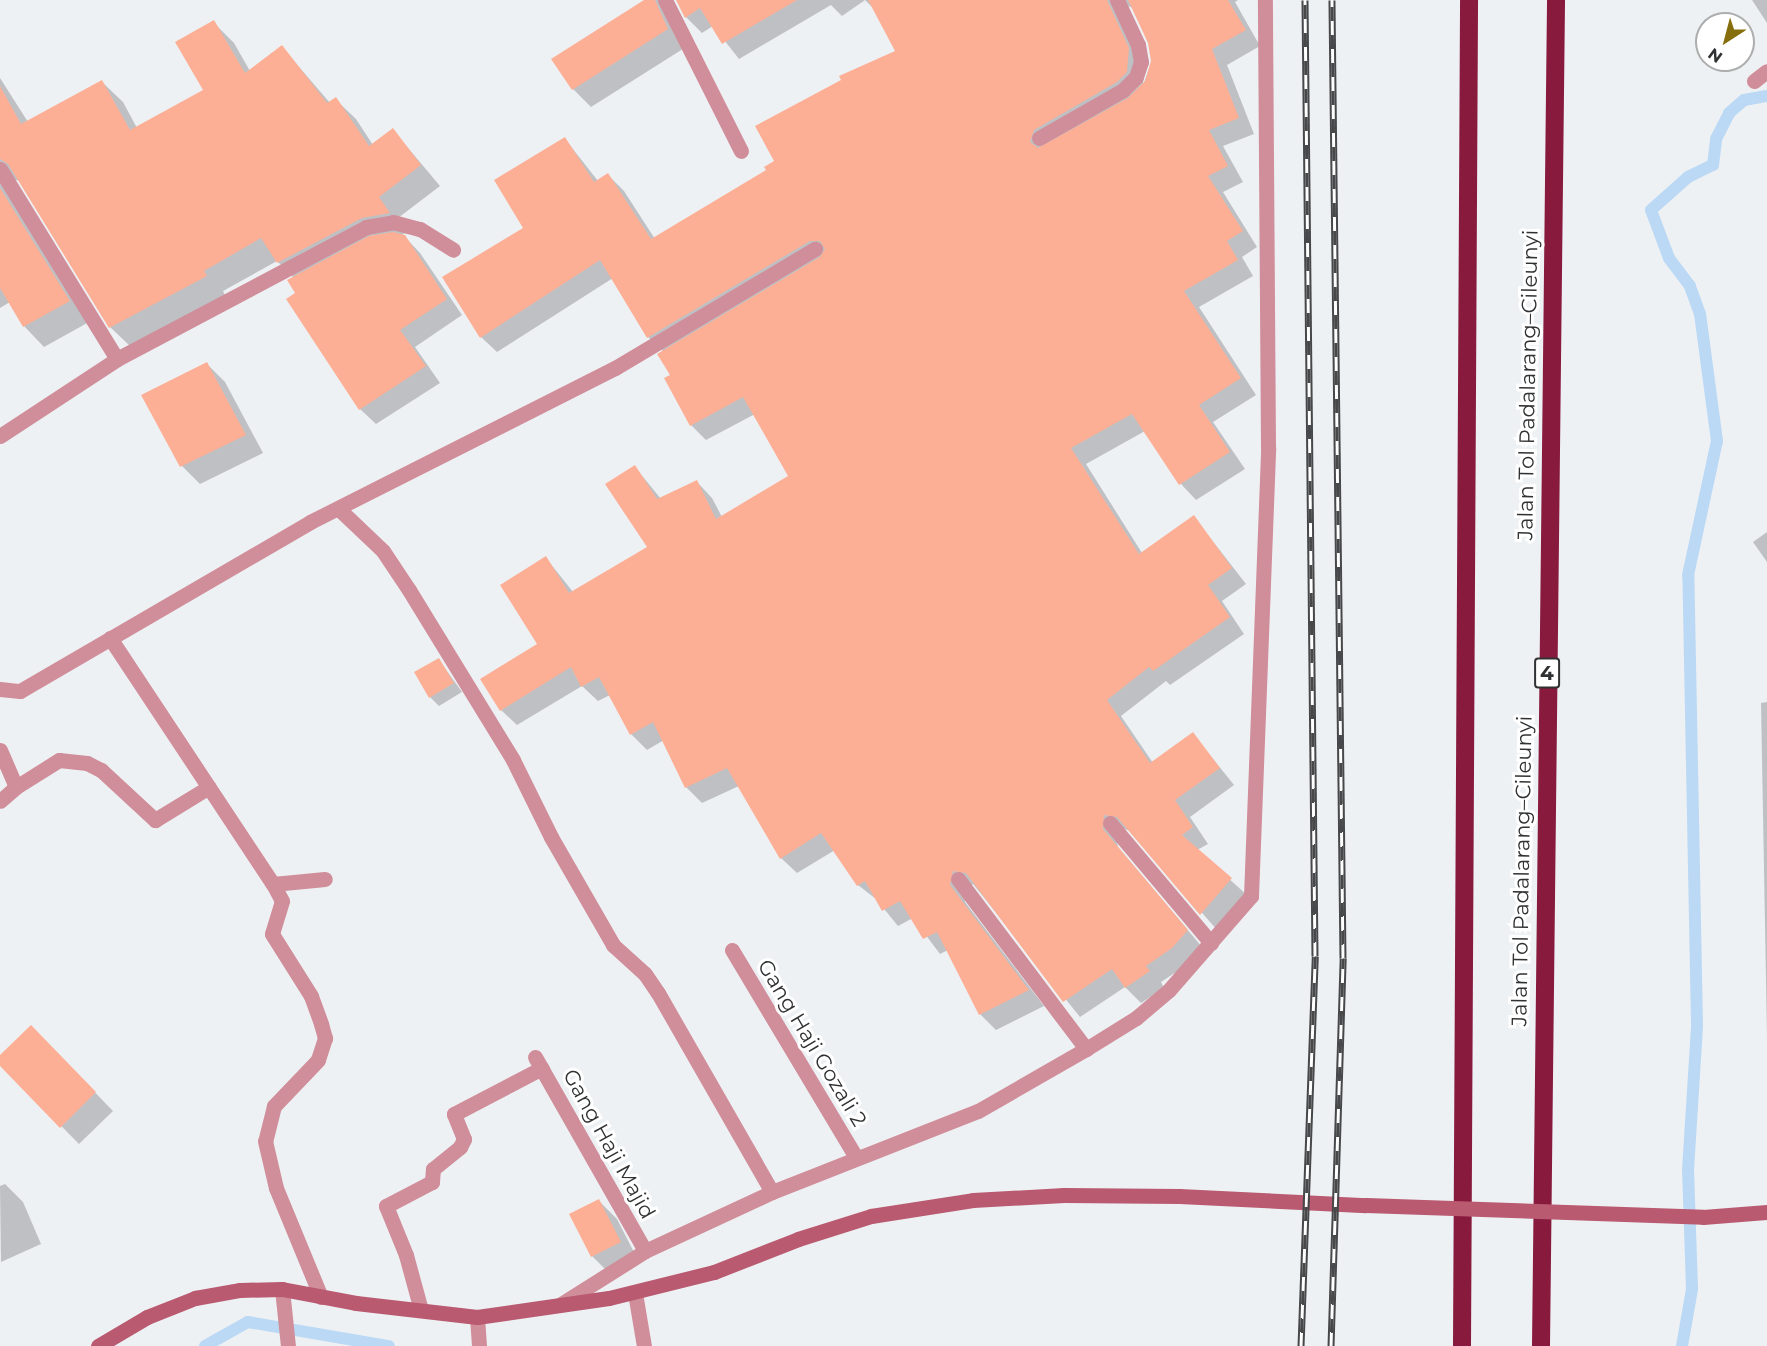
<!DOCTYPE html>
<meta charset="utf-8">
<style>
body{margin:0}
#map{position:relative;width:1767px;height:1346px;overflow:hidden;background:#eef1f4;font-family:Montserrat,sans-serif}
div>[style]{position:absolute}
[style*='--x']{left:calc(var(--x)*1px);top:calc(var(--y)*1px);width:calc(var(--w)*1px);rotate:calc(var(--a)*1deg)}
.shadow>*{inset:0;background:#0003}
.stream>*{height:12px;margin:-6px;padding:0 6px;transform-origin:6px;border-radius:6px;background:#bbd9f4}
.building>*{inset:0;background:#fdaf96}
.street>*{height:15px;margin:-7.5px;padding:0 7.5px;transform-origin:7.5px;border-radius:7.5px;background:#d08d9a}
.secondary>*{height:15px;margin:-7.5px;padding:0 7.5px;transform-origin:7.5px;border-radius:7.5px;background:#b95a70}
.highway>*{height:18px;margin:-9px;padding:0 9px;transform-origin:9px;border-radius:9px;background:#881a3e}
.rail>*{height:7px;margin-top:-3.5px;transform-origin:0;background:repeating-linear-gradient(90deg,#fff 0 14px,#474849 0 28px);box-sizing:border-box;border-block:2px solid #474849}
.secondary-bridge>*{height:15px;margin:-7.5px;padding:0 7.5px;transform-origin:7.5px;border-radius:7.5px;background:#b95a70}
span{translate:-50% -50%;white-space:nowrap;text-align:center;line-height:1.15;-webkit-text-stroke:6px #fff;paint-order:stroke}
.shield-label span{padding:2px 4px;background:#fff;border:2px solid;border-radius:4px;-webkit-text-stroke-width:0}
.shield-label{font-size:20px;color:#303132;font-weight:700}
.street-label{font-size:21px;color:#303132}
.north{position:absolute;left:1695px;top:12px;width:60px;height:60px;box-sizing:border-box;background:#fff;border:2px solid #acadad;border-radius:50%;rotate:216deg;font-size:16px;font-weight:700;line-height:24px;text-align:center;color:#303132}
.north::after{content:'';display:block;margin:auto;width:21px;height:27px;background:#866e0d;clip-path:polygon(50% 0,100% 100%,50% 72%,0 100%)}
</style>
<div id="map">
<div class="shadow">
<i style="clip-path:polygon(647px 0,658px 0,686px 47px,591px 107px,573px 89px)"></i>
<i style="clip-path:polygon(evenodd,678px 0,1238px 0,1235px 2px,1260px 46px,1227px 65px,1254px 134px,1223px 146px,1243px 182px,1223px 192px,1257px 247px,1242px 257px,1253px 276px,1199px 307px,1256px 395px,1213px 422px,1245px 469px,1196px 500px,1181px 484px,1145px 431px,1086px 464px,1142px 553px,1194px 517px,1246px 584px,1222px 601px,1244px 634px,1170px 685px,1166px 681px,1121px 716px,1153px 763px,1193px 734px,1234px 785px,1190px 817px,1208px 844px,1197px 850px,1247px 895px,1217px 930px,1131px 831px,1124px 829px,1116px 836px,1118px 847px,1202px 947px,1188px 964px,1161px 982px,1164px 988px,1141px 1003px,1125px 987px,1080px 1017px,973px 884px,964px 892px,965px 902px,1044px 1006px,996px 1030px,980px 1014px,948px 950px,940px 954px,913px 918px,898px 926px,876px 899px,858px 885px,835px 850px,797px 873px,781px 858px,739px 786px,702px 803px,686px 787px,664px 740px,647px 750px,631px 734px,610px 695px,598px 701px,582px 686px,517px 725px,501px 710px,539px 645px,546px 558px,573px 592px,649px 548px,635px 467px,661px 499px,697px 482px,712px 498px,722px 517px,790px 477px,755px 414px,706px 440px,691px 425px,664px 352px,648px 337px,613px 278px,497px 352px,481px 337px,565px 139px,598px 181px,608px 175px,624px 191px,655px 239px,768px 171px,897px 52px,875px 10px,865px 0,842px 16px,831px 5px,739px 59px,713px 26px,702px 33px,686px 17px,678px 0,1128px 6px,1133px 8px,1149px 43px,1152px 61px,1143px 85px,1144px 65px,1128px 6px)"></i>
<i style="clip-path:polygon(1752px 0,1767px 0,1767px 23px)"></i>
<i style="clip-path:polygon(213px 22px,234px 43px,250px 71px,282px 47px,330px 103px,335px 99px,356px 119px,373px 145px,393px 130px,440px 186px,398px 218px,408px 233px,402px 234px,420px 253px,462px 315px,415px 347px,440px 383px,376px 424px,360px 409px,297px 294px,294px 278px,277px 261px,223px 291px,226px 297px,131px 347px,110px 327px,21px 181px,16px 180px,11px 196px,89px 322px,44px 347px,24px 326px,10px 302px,0 308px,0 78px,28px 122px,102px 82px,123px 102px,137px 128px,205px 90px)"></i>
<i style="clip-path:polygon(207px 364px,225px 382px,263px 453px,200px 484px,182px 466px)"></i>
<i style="clip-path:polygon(1767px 532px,1767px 562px,1753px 542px)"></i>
<i style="clip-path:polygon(439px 660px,462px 692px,439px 706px,430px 697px)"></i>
<i style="clip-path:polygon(1767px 702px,1767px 1036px,1761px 703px)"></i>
<i style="clip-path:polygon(49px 1045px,113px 1111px,79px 1144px,0 1064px,0 1057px)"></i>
<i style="clip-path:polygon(5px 1184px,23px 1202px,41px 1244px,1px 1262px,0 1186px)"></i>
<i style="clip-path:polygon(599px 1201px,617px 1219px,638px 1260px,610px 1274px,592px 1256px)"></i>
</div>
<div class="stream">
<i style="--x:205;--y:1346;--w:49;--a:-29.2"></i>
<i style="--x:248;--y:1322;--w:143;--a:9.7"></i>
<i style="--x:1682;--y:1346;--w:58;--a:-80"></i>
<i style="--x:1692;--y:1289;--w:119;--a:-91.9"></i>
<i style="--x:1688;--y:1170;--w:145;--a:-86.4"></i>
<i style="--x:1697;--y:1025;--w:450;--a:-91.1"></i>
<i style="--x:1688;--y:575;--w:137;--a:-77.8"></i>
<i style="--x:1717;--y:441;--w:128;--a:-97.6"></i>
<i style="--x:1700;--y:314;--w:30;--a:-110"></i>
<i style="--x:1690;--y:286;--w:35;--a:-127"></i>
<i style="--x:1669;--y:258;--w:51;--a:-110.6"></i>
<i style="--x:1651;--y:210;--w:50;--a:-41.7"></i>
<i style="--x:1688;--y:177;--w:28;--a:-26"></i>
<i style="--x:1713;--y:165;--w:26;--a:-83"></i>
<i style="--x:1716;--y:139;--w:29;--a:-63"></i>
<i style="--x:1729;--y:113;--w:20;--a:-41"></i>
<i style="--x:1744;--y:100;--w:23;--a:-10"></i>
</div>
<div class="building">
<i style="clip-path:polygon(644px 0,655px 0,668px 29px,572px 90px,551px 59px)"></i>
<i style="clip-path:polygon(676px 0,797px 0,722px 44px,700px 8px,685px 18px)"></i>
<i style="clip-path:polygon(868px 0,1107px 0,1129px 48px,1127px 72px,1117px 82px,1034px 130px,1030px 142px,1038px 148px,1128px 98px,1145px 81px,1151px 61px,1148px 43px,1128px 0,1228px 0,1246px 30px,1212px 49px,1239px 118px,1209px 130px,1228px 166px,1208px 176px,1243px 231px,1227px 241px,1238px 260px,1184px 291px,1241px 378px,1199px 405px,1230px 452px,1179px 485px,1132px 414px,1071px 448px,1139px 554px,1194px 515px,1232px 568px,1208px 585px,1230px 617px,1153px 671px,1149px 667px,1107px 700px,1150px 763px,1193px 732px,1220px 768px,1175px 800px,1193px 827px,1182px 835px,1232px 878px,1200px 915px,1117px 817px,1104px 815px,1103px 829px,1188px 930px,1172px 948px,1146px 966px,1150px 971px,1125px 988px,1112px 969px,1063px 1002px,966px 873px,953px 871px,950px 885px,1029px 990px,979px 1015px,937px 932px,923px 939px,900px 901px,882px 911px,865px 881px,857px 886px,821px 833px,780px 859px,727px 768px,685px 788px,653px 722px,630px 735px,599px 677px,581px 687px,571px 667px,500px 711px,480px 679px,537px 644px,500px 585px,546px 556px,569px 593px,647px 547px,605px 484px,635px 465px,657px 499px,697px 480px,716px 519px,788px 476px,743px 397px,690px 426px,664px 378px,670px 375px,657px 354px,820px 257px,825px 249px,820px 241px,810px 241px,647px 338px,600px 260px,480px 338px,442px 277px,523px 228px,494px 180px,565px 137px,594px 182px,608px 173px,651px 239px,766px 170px,764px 167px,774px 161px,755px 126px,841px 80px,839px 76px,895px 51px)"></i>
<i style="clip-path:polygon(214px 20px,245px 73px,282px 45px,327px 103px,336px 97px,369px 146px,393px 128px,421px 165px,379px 197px,390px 213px,362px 218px,277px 263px,261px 238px,204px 271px,207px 276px,109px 328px,8px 164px,0 159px,0 86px,21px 124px,102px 80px,130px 130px,203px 90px,175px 42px)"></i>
<i style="clip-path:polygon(0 188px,70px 301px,23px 327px,0 288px)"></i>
<i style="clip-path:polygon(393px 232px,405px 235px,447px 299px,400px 330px,426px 366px,359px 410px,286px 299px,295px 293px,287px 280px,369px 236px)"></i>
<i style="clip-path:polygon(207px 362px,246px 435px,180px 467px,141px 395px)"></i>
<i style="clip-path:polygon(439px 658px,454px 683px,429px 698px,414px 672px)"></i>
<i style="clip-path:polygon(31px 1025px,96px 1092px,60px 1128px,0 1066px,0 1055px)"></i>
<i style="clip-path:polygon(599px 1199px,621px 1242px,591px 1257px,569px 1214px)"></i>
</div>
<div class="street">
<i style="--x:665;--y:0;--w:169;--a:63.3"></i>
<i style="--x:1754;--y:81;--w:16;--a:-38"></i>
<i style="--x:1039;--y:138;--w:97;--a:-29.7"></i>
<i style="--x:1123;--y:90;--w:18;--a:-45"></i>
<i style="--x:1136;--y:77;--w:16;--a:-72"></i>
<i style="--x:1141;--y:62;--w:17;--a:-100"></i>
<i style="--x:1138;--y:45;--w:50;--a:-115"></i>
<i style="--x:0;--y:169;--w:223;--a:58.4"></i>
<i style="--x:0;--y:436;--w:140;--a:-33.3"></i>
<i style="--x:117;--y:359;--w:282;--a:-27.9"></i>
<i style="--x:366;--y:227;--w:27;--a:-10"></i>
<i style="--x:393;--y:222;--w:28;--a:15"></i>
<i style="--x:420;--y:229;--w:39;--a:32"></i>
<i style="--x:340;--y:510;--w:59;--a:43.6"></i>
<i style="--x:383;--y:551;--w:47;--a:56.3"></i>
<i style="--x:409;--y:590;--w:199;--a:58.5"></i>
<i style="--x:513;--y:760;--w:86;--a:63.7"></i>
<i style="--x:551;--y:837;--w:125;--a:60.1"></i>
<i style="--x:613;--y:945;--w:43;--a:42.2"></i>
<i style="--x:645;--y:974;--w:23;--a:56"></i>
<i style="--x:658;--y:993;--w:229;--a:60.2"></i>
<i style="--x:110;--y:638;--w:295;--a:56.5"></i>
<i style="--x:273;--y:884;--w:19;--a:62"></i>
<i style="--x:282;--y:901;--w:34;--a:107"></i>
<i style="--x:272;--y:934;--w:73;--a:57.8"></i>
<i style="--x:311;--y:996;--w:30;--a:70"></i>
<i style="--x:321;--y:1024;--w:15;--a:74"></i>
<i style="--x:325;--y:1038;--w:23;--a:108"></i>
<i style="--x:318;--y:1060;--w:64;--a:133.7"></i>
<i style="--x:274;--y:1106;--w:36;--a:104"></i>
<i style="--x:265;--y:1141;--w:48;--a:76.8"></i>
<i style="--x:276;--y:1188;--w:118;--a:67.6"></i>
<i style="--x:0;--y:689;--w:20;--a:6"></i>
<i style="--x:20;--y:691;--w:336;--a:-30.2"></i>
<i style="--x:310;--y:522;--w:342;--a:-26.8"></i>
<i style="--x:615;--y:368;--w:233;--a:-30.8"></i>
<i style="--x:0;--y:750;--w:40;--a:66.6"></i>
<i style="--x:16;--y:787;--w:21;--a:139"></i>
<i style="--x:16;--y:787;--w:51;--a:-32.1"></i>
<i style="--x:59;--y:760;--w:28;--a:6"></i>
<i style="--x:87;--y:763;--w:16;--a:27"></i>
<i style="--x:101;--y:770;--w:74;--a:42.8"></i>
<i style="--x:155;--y:820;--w:63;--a:-31.4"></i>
<i style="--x:1110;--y:823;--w:157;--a:49.9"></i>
<i style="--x:958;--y:879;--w:213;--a:53"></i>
<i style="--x:273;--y:884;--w:52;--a:-5.5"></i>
<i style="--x:732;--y:950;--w:241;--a:59.1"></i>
<i style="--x:535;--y:1057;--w:223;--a:60.4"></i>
<i style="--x:282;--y:1289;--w:57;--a:84"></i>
<i style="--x:635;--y:1293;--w:54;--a:80.4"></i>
<i style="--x:561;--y:1304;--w:99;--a:-32.2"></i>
<i style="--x:645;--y:1251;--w:140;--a:-24.9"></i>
<i style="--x:772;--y:1192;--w:221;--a:-21.5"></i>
<i style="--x:978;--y:1111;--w:125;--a:-29.9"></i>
<i style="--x:1086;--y:1049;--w:59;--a:-31.8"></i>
<i style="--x:1136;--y:1018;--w:43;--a:-40.3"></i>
<i style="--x:1169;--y:990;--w:125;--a:-48.9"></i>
<i style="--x:1251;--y:896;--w:449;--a:-87.8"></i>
<i style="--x:1268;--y:447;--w:447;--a:-90.4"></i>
<i style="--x:421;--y:1310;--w:57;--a:-105.3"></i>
<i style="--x:406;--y:1255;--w:53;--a:-112.2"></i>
<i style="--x:386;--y:1206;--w:52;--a:-27.6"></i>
<i style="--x:432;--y:1182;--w:13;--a:-86"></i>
<i style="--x:433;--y:1169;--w:35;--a:-39"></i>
<i style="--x:460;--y:1147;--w:9;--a:-63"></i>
<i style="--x:464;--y:1139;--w:27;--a:-112"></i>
<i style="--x:454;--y:1114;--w:99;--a:-27.6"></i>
<i style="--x:477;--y:1317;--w:29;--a:86"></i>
</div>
<div class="secondary">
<i style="--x:1703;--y:1217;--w:64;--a:-4.5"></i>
<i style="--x:98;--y:1346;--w:57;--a:-30.6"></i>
<i style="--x:147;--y:1317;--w:52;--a:-21.6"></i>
<i style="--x:195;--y:1298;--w:46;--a:-10.1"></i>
<i style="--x:240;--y:1290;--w:42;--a:-1.4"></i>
<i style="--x:282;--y:1289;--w:75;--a:10.7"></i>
<i style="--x:356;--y:1303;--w:122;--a:6.6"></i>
<i style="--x:477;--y:1317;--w:133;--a:-8.2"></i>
<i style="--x:609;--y:1298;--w:108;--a:-13.9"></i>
<i style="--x:714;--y:1272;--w:90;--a:-21.4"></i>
<i style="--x:798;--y:1239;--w:77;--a:-17.5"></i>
<i style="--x:871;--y:1216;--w:103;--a:-8.9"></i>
<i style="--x:973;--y:1200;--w:91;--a:-3.1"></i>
<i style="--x:1064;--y:1195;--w:115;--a:0.5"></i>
<i style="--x:1179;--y:1196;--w:187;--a:2.8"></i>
</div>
<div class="highway">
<i style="--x:1462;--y:1346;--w:1346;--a:-89.7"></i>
<i style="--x:1541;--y:1346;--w:1346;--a:-89.36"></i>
</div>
<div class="rail">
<i style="--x:1301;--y:1346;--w:390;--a:-87.9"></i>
<i style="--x:1315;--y:956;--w:956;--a:-90.6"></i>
<i style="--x:1331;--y:1346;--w:388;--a:-88.2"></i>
<i style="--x:1343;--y:958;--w:958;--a:-90.66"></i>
</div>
<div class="secondary-bridge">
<i style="--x:1366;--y:1205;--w:337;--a:2"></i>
</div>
<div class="shield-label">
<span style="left:1547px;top:673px">4</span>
</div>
<div class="street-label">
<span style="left:1528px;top:385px;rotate:-89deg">Jalan Tol Padalarang–Cileunyi</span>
<span style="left:1522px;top:871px;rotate:-89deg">Jalan Tol Padalarang–Cileunyi</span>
<span style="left:812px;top:1043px;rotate:59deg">Gang Haji Gozali 2</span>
<span style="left:609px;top:1144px;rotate:61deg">Gang Haji Majid</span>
</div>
<div class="north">N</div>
</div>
